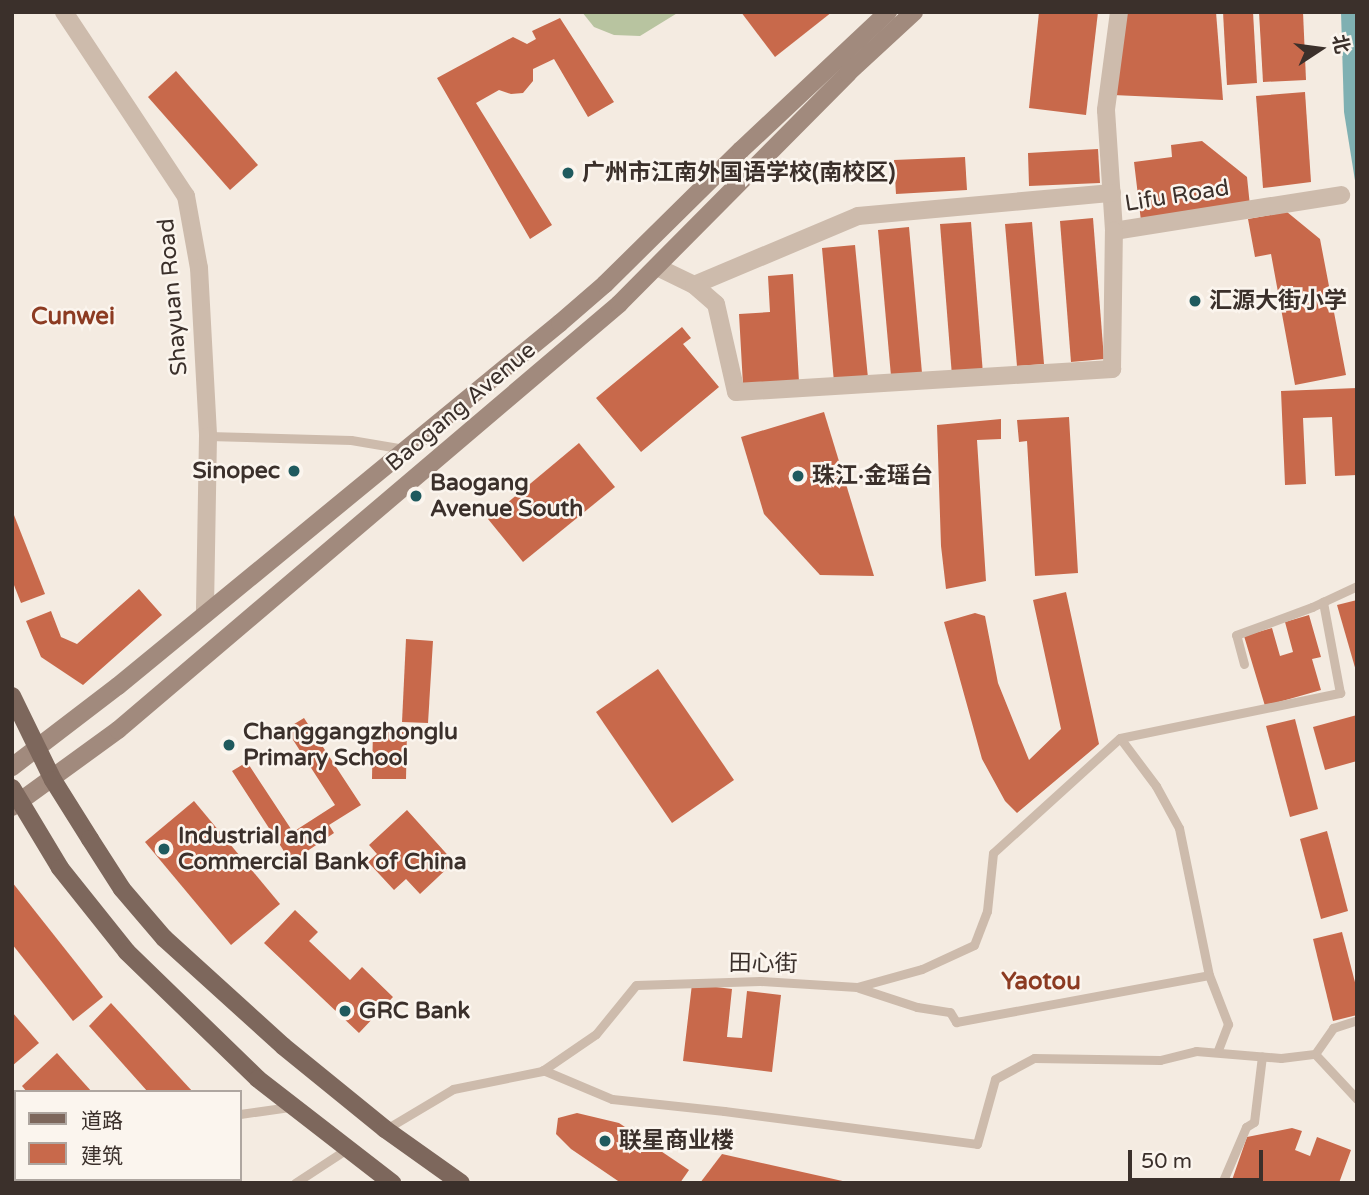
<!DOCTYPE html>
<meta charset="utf-8">
<style>
body{margin:0}
#map{position:relative;width:1369px;height:1195px;overflow:hidden;background:#f4ebe1;font-family:"Varela Round","Noto Sans SC",sans-serif}
div>[style]{position:absolute}
[style*='--x']{left:calc(var(--x)*1px);top:calc(var(--y)*1px);width:calc(var(--w)*1px);rotate:calc(var(--a)*1deg)}
.green>*{inset:0;background:#b8c4a0}
.water>*{inset:0;background:#7fb0b2}
.building>*{inset:0;background:#c8694b}
.lane>*{height:9px;margin:-4.5px;padding:0 4.5px;transform-origin:4.5px;border-radius:4.5px;background:#cdbbac}
.street>*{height:18px;margin:-9px;padding:0 9px;transform-origin:9px;border-radius:9px;background:#cdbbac}
.secondary>*{height:18px;margin:-9px;padding:0 9px;transform-origin:9px;border-radius:9px;background:#a18a7d}
.primary>*{height:18px;margin:-9px;padding:0 9px;transform-origin:9px;border-radius:9px;background:#7d675c}
.dots>*{width:19px;height:19px;translate:-50% -50%;box-sizing:border-box;border:4px solid #fbf5ee;border-radius:50%}
span{translate:-50% -50%;white-space:nowrap;text-align:center;line-height:1.15;-webkit-text-stroke:5px #fbf5ee;paint-order:stroke}
.poi-label{font-size:23px;color:#3b302b;font-weight:700}
.left{translate:0 -50%;text-align:left}
.right{translate:-100% -50%;text-align:right}
.street-label{font-size:23px;color:#3b302b}
.neighbourhood-label{font-size:24px;color:#8c3b22;font-weight:700}
.frame{position:absolute;inset:0;border:14px solid #3b302b;pointer-events:none}
.legend{position:absolute;left:14px;top:1090px;width:228px;height:91px;box-sizing:border-box;background:#fbf5ee;border:2px solid #aea6a0;margin:0;padding:9px 12px;list-style:none;font-size:21px;color:#3b302b}
.legend li{display:flex;align-items:center;gap:14px;height:35px}
.legend b{width:35px;border:2px solid #aea6a0}
.north{position:absolute;left:1285px;top:14px;width:70px;height:70px;-webkit-text-stroke:5px #fbf5ee;paint-order:stroke;rotate:77deg;font-size:19px;font-weight:700;line-height:28px;text-align:center;color:#3b302b}
.north::after{content:'';display:block;margin:auto;width:24px;height:32px;background:#3b302b;clip-path:polygon(50% 0,100% 100%,50% 72%,0 100%)}
.scale{position:absolute;left:1128px;top:1150px;width:135px;height:32px;box-sizing:border-box;border:4px solid #3b302b;border-top:0;padding-left:9px;font-size:21px;line-height:24px;white-space:nowrap;color:#3b302b;-webkit-text-stroke:5px #fbf5ee;paint-order:stroke}
</style>
<div id="map">
<div class="green">
<i style="clip-path:polygon(582px 12px,679px 12px,640px 36px,614px 35px,594px 27px)"></i>
</div>
<div class="water">
<i style="clip-path:polygon(1341px 12px,1357px 12px,1357px 193px,1344px 112px)"></i>
</div>
<div class="building">
<i style="clip-path:polygon(741px 12px,832px 12px,775px 57px)"></i>
<i style="clip-path:polygon(1039px 12px,1098px 12px,1086px 115px,1029px 108px)"></i>
<i style="clip-path:polygon(1125px 12px,1216px 12px,1223px 100px,1113px 95px)"></i>
<i style="clip-path:polygon(1223px 12px,1253px 12px,1257px 83px,1227px 85px)"></i>
<i style="clip-path:polygon(1259px 12px,1303px 12px,1306px 80px,1263px 82px)"></i>
<i style="clip-path:polygon(560px 18px,614px 102px,588px 117px,554px 59px,533px 69px,533px 81px,523px 93px,511px 94px,499px 90px,476px 103px,552px 225px,530px 239px,437px 78px,513px 37px,527px 44px,536px 39px,532px 31px)"></i>
<i style="clip-path:polygon(176px 71px,258px 165px,230px 190px,148px 97px)"></i>
<i style="clip-path:polygon(1305px 92px,1311px 182px,1263px 188px,1256px 96px)"></i>
<i style="clip-path:polygon(1202px 141px,1247px 177px,1250px 206px,1141px 221px,1134px 162px,1172px 157px,1171px 145px)"></i>
<i style="clip-path:polygon(1098px 149px,1100px 183px,1029px 186px,1028px 153px)"></i>
<i style="clip-path:polygon(965px 157px,967px 190px,896px 194px,894px 160px)"></i>
<i style="clip-path:polygon(1287px 212px,1320px 239px,1346px 375px,1295px 385px,1271px 254px,1255px 257px,1248px 219px)"></i>
<i style="clip-path:polygon(1093px 218px,1104px 359px,1071px 362px,1060px 221px)"></i>
<i style="clip-path:polygon(971px 222px,983px 374px,952px 376px,940px 224px)"></i>
<i style="clip-path:polygon(1032px 222px,1044px 364px,1017px 366px,1005px 224px)"></i>
<i style="clip-path:polygon(909px 227px,922px 373px,891px 376px,878px 230px)"></i>
<i style="clip-path:polygon(855px 245px,868px 378px,834px 382px,822px 248px)"></i>
<i style="clip-path:polygon(793px 274px,799px 382px,743px 385px,739px 314px,770px 312px,768px 276px)"></i>
<i style="clip-path:polygon(682px 327px,691px 338px,683px 344px,719px 387px,641px 452px,596px 398px)"></i>
<i style="clip-path:polygon(1357px 388px,1357px 475px,1335px 476px,1332px 417px,1303px 418px,1306px 484px,1285px 485px,1281px 391px)"></i>
<i style="clip-path:polygon(824px 412px,874px 576px,820px 575px,764px 514px,741px 437px)"></i>
<i style="clip-path:polygon(1069px 417px,1078px 573px,1035px 576px,1027px 441px,1019px 442px,1017px 420px)"></i>
<i style="clip-path:polygon(1001px 419px,1001px 439px,977px 440px,986px 581px,946px 589px,941px 546px,937px 425px)"></i>
<i style="clip-path:polygon(579px 443px,615px 487px,523px 562px,488px 519px)"></i>
<i style="clip-path:polygon(12px 510px,45px 594px,21px 603px,12px 580px)"></i>
<i style="clip-path:polygon(139px 589px,162px 615px,83px 685px,41px 657px,26px 621px,51px 611px,61px 637px,77px 644px)"></i>
<i style="clip-path:polygon(1066px 592px,1099px 744px,1017px 813px,1005px 801px,982px 759px,944px 622px,975px 613px,985px 616px,998px 683px,1029px 760px,1061px 729px,1033px 600px)"></i>
<i style="clip-path:polygon(1357px 600px,1357px 671px,1356px 671px,1337px 605px)"></i>
<i style="clip-path:polygon(1309px 615px,1321px 657px,1312px 659px,1321px 690px,1265px 706px,1244px 636px,1272px 628px,1280px 656px,1293px 652px,1285px 622px)"></i>
<i style="clip-path:polygon(406px 639px,433px 641px,428px 723px,402px 722px)"></i>
<i style="clip-path:polygon(658px 669px,734px 780px,672px 823px,596px 712px)"></i>
<i style="clip-path:polygon(1357px 715px,1357px 761px,1325px 770px,1313px 727px)"></i>
<i style="clip-path:polygon(304px 718px,361px 805px,329px 825px,334px 833px,291px 862px,232px 771px,247px 762px,293px 832px,335px 805px,286px 729px)"></i>
<i style="clip-path:polygon(1295px 719px,1318px 809px,1290px 817px,1266px 726px)"></i>
<i style="clip-path:polygon(373px 728px,407px 729px,406px 779px,372px 779px)"></i>
<i style="clip-path:polygon(194px 801px,280px 904px,231px 945px,145px 842px)"></i>
<i style="clip-path:polygon(407px 810px,454px 862px,420px 894px,406px 879px,394px 890px,368px 862px,377px 854px,369px 845px)"></i>
<i style="clip-path:polygon(1327px 831px,1348px 911px,1321px 919px,1300px 839px)"></i>
<i style="clip-path:polygon(12px 882px,103px 997px,73px 1021px,12px 944px)"></i>
<i style="clip-path:polygon(295px 910px,318px 932px,309px 941px,350px 980px,362px 967px,393px 997px,359px 1033px,264px 943px)"></i>
<i style="clip-path:polygon(1342px 932px,1357px 990px,1357px 1015px,1333px 1021px,1313px 939px)"></i>
<i style="clip-path:polygon(692px 984px,732px 989px,727px 1037px,742px 1038px,747px 991px,781px 995px,772px 1072px,683px 1061px)"></i>
<i style="clip-path:polygon(111px 1003px,193px 1092px,148px 1092px,89px 1026px)"></i>
<i style="clip-path:polygon(12px 1012px,39px 1043px,12px 1066px)"></i>
<i style="clip-path:polygon(57px 1053px,92px 1092px,27px 1092px,22px 1086px)"></i>
<i style="clip-path:polygon(577px 1113px,619px 1123px,689px 1170px,680px 1183px,621px 1183px,571px 1149px,556px 1134px,558px 1118px)"></i>
<i style="clip-path:polygon(1292px 1128px,1302px 1131px,1295px 1150px,1310px 1156px,1317px 1137px,1351px 1150px,1339px 1183px,1231px 1183px,1247px 1137px)"></i>
<i style="clip-path:polygon(722px 1154px,847px 1182px,847px 1183px,700px 1183px)"></i>
</div>
<div class="lane">
<i style="--x:208;--y:436;--w:143;--a:1.6"></i>
<i style="--x:351;--y:440;--w:54;--a:9.6"></i>
<i style="--x:1244;--y:664;--w:30;--a:-105"></i>
<i style="--x:1236;--y:635;--w:81;--a:-20.2"></i>
<i style="--x:1312;--y:607;--w:50;--a:-25"></i>
<i style="--x:1120;--y:738;--w:60;--a:53.1"></i>
<i style="--x:1156;--y:786;--w:48;--a:61.3"></i>
<i style="--x:1179;--y:828;--w:150;--a:78.5"></i>
<i style="--x:1209;--y:975;--w:53;--a:68.8"></i>
<i style="--x:1228;--y:1024;--w:30;--a:111"></i>
<i style="--x:859;--y:988;--w:61;--a:18.1"></i>
<i style="--x:917;--y:1007;--w:33;--a:9"></i>
<i style="--x:950;--y:1012;--w:12;--a:59"></i>
<i style="--x:956;--y:1022;--w:257;--a:-10.5"></i>
<i style="--x:1315;--y:1054;--w:62;--a:47"></i>
<i style="--x:543;--y:1070;--w:75;--a:22.8"></i>
<i style="--x:612;--y:1099;--w:113;--a:6.1"></i>
<i style="--x:724;--y:1111;--w:255;--a:7.4"></i>
<i style="--x:977;--y:1144;--w:67;--a:-74.5"></i>
<i style="--x:995;--y:1079;--w:44;--a:-28.3"></i>
<i style="--x:1034;--y:1058;--w:126;--a:0.9"></i>
<i style="--x:1160;--y:1060;--w:37;--a:-14"></i>
<i style="--x:1196;--y:1051;--w:85;--a:4.7"></i>
<i style="--x:1281;--y:1058;--w:34;--a:-7"></i>
<i style="--x:1315;--y:1054;--w:32;--a:-55"></i>
<i style="--x:1333;--y:1028;--w:25;--a:-18"></i>
<i style="--x:240;--y:1114;--w:50;--a:-8"></i>
<i style="--x:386;--y:1129;--w:78;--a:-30.8"></i>
<i style="--x:453;--y:1089;--w:91;--a:-11.4"></i>
<i style="--x:542;--y:1071;--w:65;--a:-34.4"></i>
<i style="--x:596;--y:1034;--w:63;--a:-50.8"></i>
<i style="--x:636;--y:985;--w:124;--a:-1.8"></i>
<i style="--x:760;--y:981;--w:97;--a:3.5"></i>
<i style="--x:857;--y:987;--w:67;--a:-15.5"></i>
<i style="--x:922;--y:969;--w:57;--a:-24.8"></i>
<i style="--x:974;--y:945;--w:36;--a:-69"></i>
<i style="--x:987;--y:911;--w:58;--a:-84.1"></i>
<i style="--x:993;--y:853;--w:171;--a:-42.2"></i>
<i style="--x:1120;--y:738;--w:225;--a:-11.6"></i>
<i style="--x:1340;--y:693;--w:93;--a:-100.6"></i>
<i style="--x:12;--y:1141;--w:4;--a:0"></i>
<i style="--x:295;--y:1183;--w:62;--a:-33.2"></i>
<i style="--x:1222;--y:1183;--w:61;--a:-66.8"></i>
<i style="--x:1246;--y:1127;--w:9;--a:-32"></i>
<i style="--x:1254;--y:1122;--w:66;--a:-83.1"></i>
</div>
<div class="street">
<i style="--x:64;--y:12;--w:221;--a:56.5"></i>
<i style="--x:186;--y:196;--w:73;--a:79.8"></i>
<i style="--x:199;--y:268;--w:168;--a:86.9"></i>
<i style="--x:208;--y:436;--w:178;--a:91"></i>
<i style="--x:1119;--y:12;--w:99;--a:97.6"></i>
<i style="--x:1106;--y:110;--w:121;--a:86.2"></i>
<i style="--x:1114;--y:231;--w:230;--a:-9"></i>
<i style="--x:657;--y:267;--w:41;--a:25.9"></i>
<i style="--x:694;--y:285;--w:178;--a:-22.8"></i>
<i style="--x:858;--y:216;--w:255;--a:-5.2"></i>
<i style="--x:694;--y:285;--w:29;--a:41"></i>
<i style="--x:716;--y:304;--w:90;--a:77.2"></i>
<i style="--x:736;--y:392;--w:377;--a:-3.5"></i>
<i style="--x:1112;--y:369;--w:138;--a:-89.2"></i>
</div>
<div class="secondary">
<i style="--x:12;--y:767;--w:133;--a:-37.4"></i>
<i style="--x:118;--y:686;--w:572;--a:-39.4"></i>
<i style="--x:560;--y:323;--w:60;--a:-40.9"></i>
<i style="--x:605;--y:284;--w:191;--a:-44.6"></i>
<i style="--x:741;--y:150;--w:202;--a:-43.2"></i>
<i style="--x:12;--y:807;--w:131;--a:-36"></i>
<i style="--x:118;--y:730;--w:658;--a:-40.37"></i>
<i style="--x:619;--y:304;--w:325;--a:-45.2"></i>
<i style="--x:848;--y:73;--w:90;--a:-42.7"></i>
</div>
<div class="primary">
<i style="--x:12;--y:696;--w:93;--a:64"></i>
<i style="--x:53;--y:780;--w:70;--a:57.9"></i>
<i style="--x:90;--y:839;--w:59;--a:57.4"></i>
<i style="--x:122;--y:889;--w:65;--a:49.4"></i>
<i style="--x:164;--y:938;--w:161;--a:42.2"></i>
<i style="--x:283;--y:1046;--w:132;--a:39.1"></i>
<i style="--x:385;--y:1129;--w:93;--a:35.4"></i>
<i style="--x:12;--y:788;--w:93;--a:59"></i>
<i style="--x:60;--y:868;--w:107;--a:51.4"></i>
<i style="--x:127;--y:952;--w:182;--a:44.1"></i>
<i style="--x:258;--y:1079;--w:170;--a:37.8"></i>
</div>
<div class="dots">
<i style="left:568px;top:173px;background:#1f5a5e"></i>
<i style="left:1195px;top:301px;background:#1f5a5e"></i>
<i style="left:294px;top:471px;background:#1f5a5e"></i>
<i style="left:798px;top:476px;background:#1f5a5e"></i>
<i style="left:416px;top:496px;background:#1f5a5e"></i>
<i style="left:229px;top:745px;background:#1f5a5e"></i>
<i style="left:164px;top:849px;background:#1f5a5e"></i>
<i style="left:345px;top:1011px;background:#1f5a5e"></i>
<i style="left:605px;top:1141px;background:#1f5a5e"></i>
</div>
<div class="poi-label">
<span class="left" style="left:582px;top:173px">广州市江南外国语学校(南校区)</span>
<span class="left" style="left:1209px;top:301px">汇源大街小学</span>
<span class="right" style="left:280px;top:471px">Sinopec</span>
<span class="left" style="left:812px;top:476px">珠江·金瑶台</span>
<span class="left" style="left:430px;top:496px">Baogang<br>Avenue South</span>
<span class="left" style="left:243px;top:745px">Changgangzhonglu<br>Primary School</span>
<span class="left" style="left:178px;top:849px">Industrial and<br>Commercial Bank of China</span>
<span class="left" style="left:359px;top:1011px">GRC Bank</span>
<span class="left" style="left:619px;top:1141px">联星商业楼</span>
</div>
<div class="street-label">
<span style="left:1177px;top:196px;rotate:-9deg">Lifu Road</span>
<span style="left:173px;top:297px;rotate:-95deg">Shayuan Road</span>
<span style="left:461px;top:407px;rotate:-40deg">Baogang Avenue</span>
<span style="left:763px;top:964px;rotate:1deg">田心街</span>
</div>
<div class="neighbourhood-label">
<span style="left:73px;top:317px">Cunwei</span>
<span style="left:1041px;top:982px">Yaotou</span>
</div>
<div class="frame"></div>
<ul class="legend">
<li><b style="height:9px;background:#7d675c"></b>道路</li>
<li><b style="height:19px;background:#c8694b"></b>建筑</li>
</ul>
<div class="north">北</div>
<div class="scale">50 m</div>
</div>
